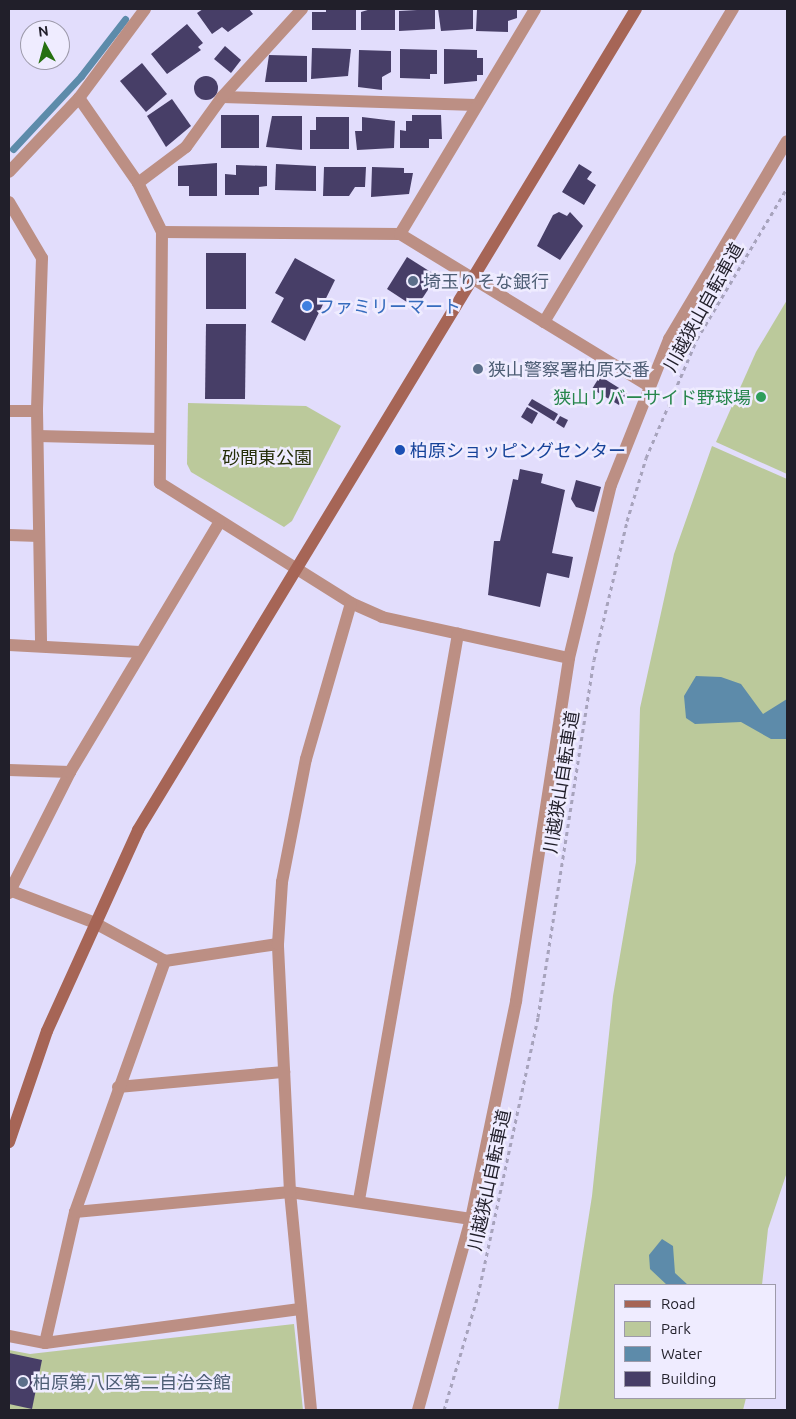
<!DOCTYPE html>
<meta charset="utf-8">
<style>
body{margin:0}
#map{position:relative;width:796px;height:1419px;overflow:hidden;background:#e2ddfc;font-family:Ubuntu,"Noto Sans JP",sans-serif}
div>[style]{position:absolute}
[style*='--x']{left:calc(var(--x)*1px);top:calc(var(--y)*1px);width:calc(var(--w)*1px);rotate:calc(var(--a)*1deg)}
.green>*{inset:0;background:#bbc99b}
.water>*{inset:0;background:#5d8baa}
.stream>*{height:7px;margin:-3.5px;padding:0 3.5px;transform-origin:3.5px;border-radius:3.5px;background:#5d8baa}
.building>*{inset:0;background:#473e67}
.round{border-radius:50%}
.path>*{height:3px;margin-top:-1.5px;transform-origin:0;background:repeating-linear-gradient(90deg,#a7a3bc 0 4px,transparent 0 8px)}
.street>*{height:12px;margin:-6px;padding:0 6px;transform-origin:6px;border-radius:6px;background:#bc8f84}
.secondary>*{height:12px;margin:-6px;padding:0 6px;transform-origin:6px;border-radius:6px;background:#a66556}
.dots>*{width:14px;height:14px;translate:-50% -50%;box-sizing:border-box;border:2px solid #efecff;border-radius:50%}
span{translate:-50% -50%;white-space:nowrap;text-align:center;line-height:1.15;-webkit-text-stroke:5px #efecff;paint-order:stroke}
.service-label{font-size:18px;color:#4e5e75}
.left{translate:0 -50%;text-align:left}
.shop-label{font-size:18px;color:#366cbe}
.street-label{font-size:18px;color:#211f2a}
.leisure-label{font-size:18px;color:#27864d}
.right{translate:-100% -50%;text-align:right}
.transit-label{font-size:18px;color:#164399}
.park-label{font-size:18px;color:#252e08}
.frame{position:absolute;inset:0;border:10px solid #211f2a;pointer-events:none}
.legend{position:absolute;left:614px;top:1284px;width:162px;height:115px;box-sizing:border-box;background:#efecff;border:1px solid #9d9aaa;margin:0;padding:6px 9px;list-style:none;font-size:15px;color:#211f2a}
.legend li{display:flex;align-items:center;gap:10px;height:25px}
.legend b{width:25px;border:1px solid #9d9aaa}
.north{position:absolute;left:20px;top:20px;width:50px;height:50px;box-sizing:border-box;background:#efecff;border:1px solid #9d9aaa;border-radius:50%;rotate:353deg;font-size:14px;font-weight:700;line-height:20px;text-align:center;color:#211f2a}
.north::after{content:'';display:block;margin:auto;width:18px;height:22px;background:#267011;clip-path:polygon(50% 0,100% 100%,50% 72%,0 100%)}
</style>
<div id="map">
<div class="green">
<i style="clip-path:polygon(787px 300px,787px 474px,716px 442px,756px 352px)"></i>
<i style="clip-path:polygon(188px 403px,306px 406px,341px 426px,292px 521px,284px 527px,191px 472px,187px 464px)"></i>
<i style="clip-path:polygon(712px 446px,787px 479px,787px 1172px,768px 1229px,762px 1285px,615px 1285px,615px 1398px,746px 1398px,743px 1410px,558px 1410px,592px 1196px,613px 996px,636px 862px,640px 708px,674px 554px)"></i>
<i style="clip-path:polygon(294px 1324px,303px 1410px,9px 1410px,9px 1350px,30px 1354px)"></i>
</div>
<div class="water">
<i style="clip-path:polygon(696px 676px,721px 677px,741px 684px,763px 714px,787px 699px,787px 739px,771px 739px,741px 722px,695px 724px,686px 718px,684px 696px)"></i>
<i style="clip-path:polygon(662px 1239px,673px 1246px,675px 1273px,688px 1285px,667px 1285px,650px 1269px,649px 1255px)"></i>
</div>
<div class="stream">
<i style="--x:13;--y:149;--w:100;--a:-47"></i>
<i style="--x:81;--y:76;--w:72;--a:-52.3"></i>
</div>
<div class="building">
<i style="clip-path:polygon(203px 9px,249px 9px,253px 14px,228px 32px,222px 27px,212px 34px,197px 13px)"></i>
<i style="clip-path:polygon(326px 9px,356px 9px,356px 30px,312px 30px,312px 12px,326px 12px)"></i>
<i style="clip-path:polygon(371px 9px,395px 9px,395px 30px,361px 30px,361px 12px)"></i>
<i style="clip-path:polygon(435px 9px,435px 29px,399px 31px,399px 11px)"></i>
<i style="clip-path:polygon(438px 9px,473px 9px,473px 29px,441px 31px)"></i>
<i style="clip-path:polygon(477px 9px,517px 9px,517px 18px,508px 21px,508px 32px,476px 31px)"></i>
<i style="clip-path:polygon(187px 24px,203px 43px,198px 47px,201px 50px,167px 74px,151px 54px)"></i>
<i style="clip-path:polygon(225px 46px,241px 60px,231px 73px,214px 59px)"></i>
<i style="clip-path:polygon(312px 48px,351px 49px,348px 76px,311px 79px)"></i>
<i style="clip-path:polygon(400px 49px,437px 50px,437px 74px,430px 74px,430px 79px,400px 78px)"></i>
<i style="clip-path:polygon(444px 49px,477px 50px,477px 58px,483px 58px,483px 75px,477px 75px,477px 81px,444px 84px)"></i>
<i style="clip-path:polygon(359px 50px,391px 51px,391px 72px,382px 77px,382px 90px,358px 87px)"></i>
<i style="clip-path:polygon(269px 55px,307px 56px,307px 82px,265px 82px)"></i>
<i style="clip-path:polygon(142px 63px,167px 94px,146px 112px,120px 81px)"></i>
<i class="round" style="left:194px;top:76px;width:24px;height:24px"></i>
<i style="clip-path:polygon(172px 99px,191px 126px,166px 147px,147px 116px)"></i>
<i style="clip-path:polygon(221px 115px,259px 115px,259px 148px,221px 148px)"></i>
<i style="clip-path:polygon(412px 115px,441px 115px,442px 139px,429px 139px,429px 148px,400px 148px,400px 130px,406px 131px,406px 121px,412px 121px)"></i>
<i style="clip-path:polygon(272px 116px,302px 116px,302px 150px,266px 147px)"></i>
<i style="clip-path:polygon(316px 117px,349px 117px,349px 149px,310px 149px,310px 130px,316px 130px)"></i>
<i style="clip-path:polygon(362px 117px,395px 121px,394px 148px,357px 150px,355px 131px,362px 131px)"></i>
<i style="clip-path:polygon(217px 163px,217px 196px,189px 196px,189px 186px,178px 186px,178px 166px)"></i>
<i style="clip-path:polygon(276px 164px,316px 166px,316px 191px,275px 190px)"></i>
<i style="clip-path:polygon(579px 164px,592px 172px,587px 179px,596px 185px,584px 205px,562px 192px)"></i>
<i style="clip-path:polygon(236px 165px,267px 166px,267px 186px,259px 187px,259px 195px,225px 195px,225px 174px,236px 175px)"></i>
<i style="clip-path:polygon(324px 167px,366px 167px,365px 187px,355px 187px,349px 196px,323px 196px)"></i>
<i style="clip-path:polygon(372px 167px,404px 168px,404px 173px,413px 173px,409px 194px,371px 197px)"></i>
<i style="clip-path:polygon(559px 212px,567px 216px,570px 212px,583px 226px,560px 260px,537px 246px,553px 215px)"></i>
<i style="clip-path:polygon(206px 253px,246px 253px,246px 309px,206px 309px)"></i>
<i style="clip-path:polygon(407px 257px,437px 276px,416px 308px,387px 289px)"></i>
<i style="clip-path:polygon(295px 258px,335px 280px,305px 341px,271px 322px,284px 298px,275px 293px)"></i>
<i style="clip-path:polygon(206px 324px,246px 324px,245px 399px,205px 399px)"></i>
<i style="clip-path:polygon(600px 376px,627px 393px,619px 405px,592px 389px)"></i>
<i style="clip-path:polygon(532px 399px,558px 414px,554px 421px,528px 405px)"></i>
<i style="clip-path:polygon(527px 407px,538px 413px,532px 424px,521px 417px)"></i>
<i style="clip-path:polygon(560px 416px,568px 420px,564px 428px,556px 423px)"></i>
<i style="clip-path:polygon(520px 469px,543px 474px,541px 483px,565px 490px,552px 553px,573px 557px,569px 578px,547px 573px,540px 607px,488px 595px,494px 541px,500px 541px,513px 479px,518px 480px)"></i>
<i style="clip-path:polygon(576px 480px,601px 487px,594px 512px,576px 507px,571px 499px)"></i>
<i style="clip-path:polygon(9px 1353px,42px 1360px,32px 1409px,9px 1404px)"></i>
</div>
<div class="path">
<i style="--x:444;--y:1410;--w:120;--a:-73.5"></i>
<i style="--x:478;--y:1295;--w:284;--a:-77.8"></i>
<i style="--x:538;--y:1017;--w:361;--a:-81.1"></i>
<i style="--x:594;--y:660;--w:143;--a:-76.6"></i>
<i style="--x:627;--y:521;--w:66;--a:-73.2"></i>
<i style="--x:646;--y:458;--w:129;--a:-66.8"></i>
<i style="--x:697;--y:339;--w:176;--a:-59.2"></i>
</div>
<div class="street">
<i style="--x:222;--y:97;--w:254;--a:1.8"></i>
<i style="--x:79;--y:98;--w:103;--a:55.2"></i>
<i style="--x:138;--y:183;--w:55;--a:63.9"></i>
<i style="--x:162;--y:232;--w:251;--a:90.5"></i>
<i style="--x:160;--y:483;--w:226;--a:32.1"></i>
<i style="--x:351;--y:603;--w:34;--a:24"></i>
<i style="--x:382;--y:617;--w:191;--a:12.4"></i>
<i style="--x:9;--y:172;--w:102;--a:-46.6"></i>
<i style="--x:79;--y:98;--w:111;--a:-53.4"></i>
<i style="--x:138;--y:183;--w:60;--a:-36.9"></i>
<i style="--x:186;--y:147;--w:62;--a:-54.2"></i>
<i style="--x:222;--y:97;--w:119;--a:-47.7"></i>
<i style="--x:9;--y:202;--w:65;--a:59.5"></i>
<i style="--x:42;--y:258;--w:153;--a:91.9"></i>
<i style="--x:37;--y:411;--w:234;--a:89"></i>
<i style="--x:162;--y:232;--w:238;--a:0.5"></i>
<i style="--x:400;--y:234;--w:262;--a:-59"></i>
<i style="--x:400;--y:234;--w:289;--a:31.4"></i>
<i style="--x:544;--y:322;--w:366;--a:-58.9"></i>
<i style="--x:9;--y:411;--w:28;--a:0"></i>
<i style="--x:38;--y:436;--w:120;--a:1.4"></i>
<i style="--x:9;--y:535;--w:30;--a:2"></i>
<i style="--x:9;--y:645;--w:131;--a:3.1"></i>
<i style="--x:9;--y:770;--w:61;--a:1.9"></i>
<i style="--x:9;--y:890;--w:90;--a:20.9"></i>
<i style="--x:93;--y:922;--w:82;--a:28.4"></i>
<i style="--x:165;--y:961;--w:114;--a:-8.6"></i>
<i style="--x:9;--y:893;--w:136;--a:-63.2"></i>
<i style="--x:70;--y:772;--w:290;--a:-59.1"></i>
<i style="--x:118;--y:1087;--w:167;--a:-5.2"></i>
<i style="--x:359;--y:1200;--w:575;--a:-80.08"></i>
<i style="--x:75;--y:1212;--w:216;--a:-5.3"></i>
<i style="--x:290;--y:1192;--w:183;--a:8.5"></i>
<i style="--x:9;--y:1336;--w:37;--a:11"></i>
<i style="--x:45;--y:1343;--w:257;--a:-7.6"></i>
<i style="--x:45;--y:1343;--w:134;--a:-77.1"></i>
<i style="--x:75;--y:1212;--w:267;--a:-70.3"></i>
<i style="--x:311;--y:1410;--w:219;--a:-95.5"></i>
<i style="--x:290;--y:1192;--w:248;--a:-92.8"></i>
<i style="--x:278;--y:944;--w:62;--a:-86.3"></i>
<i style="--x:282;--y:882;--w:125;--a:-79"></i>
<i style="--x:306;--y:759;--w:162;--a:-73.9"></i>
<i style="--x:418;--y:1410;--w:198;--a:-74.5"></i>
<i style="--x:471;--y:1219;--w:223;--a:-78.3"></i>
<i style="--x:516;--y:1001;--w:347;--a:-81.2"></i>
<i style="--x:569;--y:658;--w:178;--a:-76.4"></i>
<i style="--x:611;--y:485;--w:157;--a:-68.3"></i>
<i style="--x:669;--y:339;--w:230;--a:-59.2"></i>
</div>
<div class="secondary">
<i style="--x:9;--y:1142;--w:117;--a:-71.1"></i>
<i style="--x:47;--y:1031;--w:221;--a:-65.6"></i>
<i style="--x:138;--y:830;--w:960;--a:-58.76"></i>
</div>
<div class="dots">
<i style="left:413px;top:281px;background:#5c6f8a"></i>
<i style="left:307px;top:306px;background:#3f7fe0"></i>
<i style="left:478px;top:369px;background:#5c6f8a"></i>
<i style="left:761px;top:397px;background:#2e9e5b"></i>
<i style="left:400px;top:450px;background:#1a4fb4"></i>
<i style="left:23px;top:1382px;background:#5c6f8a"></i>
</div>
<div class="service-label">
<span class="left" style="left:423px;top:281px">埼玉りそな銀行</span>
<span class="left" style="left:488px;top:369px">狭山警察署柏原交番</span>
<span class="left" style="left:33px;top:1382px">柏原第八区第二自治会館</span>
</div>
<div class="shop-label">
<span class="left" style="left:317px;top:306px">ファミリーマート</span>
</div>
<div class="street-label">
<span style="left:703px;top:307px;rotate:-61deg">川越狭山自転車道</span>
<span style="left:561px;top:782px;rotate:-81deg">川越狭山自転車道</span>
<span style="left:489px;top:1180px;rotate:-78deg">川越狭山自転車道</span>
</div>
<div class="leisure-label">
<span class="right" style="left:751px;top:397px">狭山リバーサイド野球場</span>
</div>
<div class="transit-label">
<span class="left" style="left:410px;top:450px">柏原ショッピングセンター</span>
</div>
<div class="park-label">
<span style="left:267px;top:457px">砂間東公園</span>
</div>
<div class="frame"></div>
<ul class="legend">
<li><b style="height:6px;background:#a66556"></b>Road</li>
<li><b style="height:14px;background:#bbc99b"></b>Park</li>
<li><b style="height:14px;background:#5d8baa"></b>Water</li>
<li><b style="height:14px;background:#473e67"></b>Building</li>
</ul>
<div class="north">N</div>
</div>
